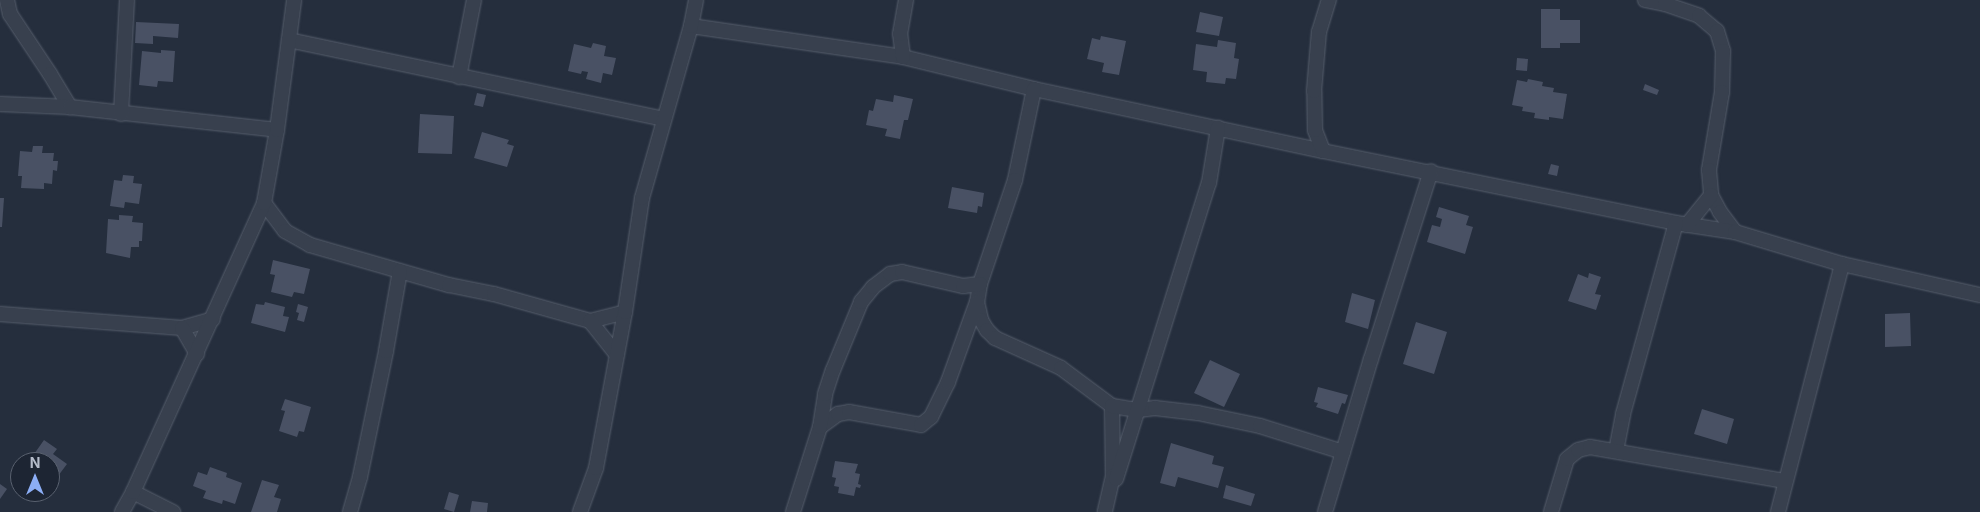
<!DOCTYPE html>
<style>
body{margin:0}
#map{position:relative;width:1980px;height:512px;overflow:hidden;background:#252e3d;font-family:Inter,sans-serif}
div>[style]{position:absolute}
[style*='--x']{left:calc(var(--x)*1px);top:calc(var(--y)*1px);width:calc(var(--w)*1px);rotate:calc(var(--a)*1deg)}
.building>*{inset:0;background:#495164}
.roads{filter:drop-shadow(0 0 1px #565e6c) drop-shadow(0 0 1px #565e6c)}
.minor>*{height:14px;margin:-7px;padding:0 7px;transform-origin:7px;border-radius:7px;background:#38404e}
span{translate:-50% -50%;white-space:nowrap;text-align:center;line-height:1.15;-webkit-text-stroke:4px #1d2533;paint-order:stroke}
.north{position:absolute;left:10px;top:452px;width:50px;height:50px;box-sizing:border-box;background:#1d2533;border:1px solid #59616f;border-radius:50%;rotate:0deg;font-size:14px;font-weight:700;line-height:20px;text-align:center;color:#b4bbc9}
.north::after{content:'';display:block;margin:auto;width:18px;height:22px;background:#8caef6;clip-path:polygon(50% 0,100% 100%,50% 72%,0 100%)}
</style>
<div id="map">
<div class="building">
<i style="clip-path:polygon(1541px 9px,1560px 9px,1560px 20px,1580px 20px,1580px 43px,1560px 43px,1560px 48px,1541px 48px)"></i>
<i style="clip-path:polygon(1200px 12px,1223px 17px,1219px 36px,1196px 32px)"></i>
<i style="clip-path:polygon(136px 22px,179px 24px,178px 38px,153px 36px,153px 44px,135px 43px)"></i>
<i style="clip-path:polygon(1101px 36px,1126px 41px,1119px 75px,1102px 72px,1104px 63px,1087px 59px,1092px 38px,1100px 40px)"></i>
<i style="clip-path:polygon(1218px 40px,1236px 43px,1234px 58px,1239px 59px,1236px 79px,1226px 78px,1225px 84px,1206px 82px,1207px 72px,1193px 70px,1196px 44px,1217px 47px)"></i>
<i style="clip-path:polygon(593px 43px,606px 46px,604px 56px,616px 58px,612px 75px,603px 73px,601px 83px,586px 79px,588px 72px,582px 71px,581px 74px,568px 71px,574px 44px,591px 48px)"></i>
<i style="clip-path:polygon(161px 50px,175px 51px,173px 82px,158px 81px,157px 87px,139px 85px,142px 51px,161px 53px)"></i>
<i style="clip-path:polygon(1517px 58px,1528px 59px,1527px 71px,1516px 70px)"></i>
<i style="clip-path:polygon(1528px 79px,1543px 82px,1542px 86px,1554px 88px,1553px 92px,1567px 94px,1563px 119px,1549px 117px,1549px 120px,1534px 118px,1535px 113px,1522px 111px,1523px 107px,1512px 105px,1517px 80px,1527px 82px)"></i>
<i style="clip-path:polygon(1645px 84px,1659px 90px,1657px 95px,1643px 90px)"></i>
<i style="clip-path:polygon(477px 93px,486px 95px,483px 107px,474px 105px)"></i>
<i style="clip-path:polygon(894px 95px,913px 99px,908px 120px,904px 120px,900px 139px,885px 136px,887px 129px,866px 125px,869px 110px,873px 111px,876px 99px,893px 102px)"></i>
<i style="clip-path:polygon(420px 114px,454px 116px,452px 154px,418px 153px)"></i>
<i style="clip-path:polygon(482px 132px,509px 140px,507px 144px,514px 146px,507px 167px,474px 158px)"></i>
<i style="clip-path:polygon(33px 146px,43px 146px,42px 153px,54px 153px,53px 161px,58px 161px,57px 171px,53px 170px,52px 184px,44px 183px,44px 189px,21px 188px,22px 176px,18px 176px,20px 151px,32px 152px)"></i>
<i style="clip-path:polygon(1551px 164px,1559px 166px,1557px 176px,1548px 174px)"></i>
<i style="clip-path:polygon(123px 175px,134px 176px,133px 183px,142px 184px,139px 204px,125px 202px,124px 208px,110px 206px,114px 180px,122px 181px)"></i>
<i style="clip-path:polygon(952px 187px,984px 193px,982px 207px,978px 206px,977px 213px,948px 208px)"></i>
<i style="clip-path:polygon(0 198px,4px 198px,2px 227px,0 227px)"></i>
<i style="clip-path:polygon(1439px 207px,1469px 216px,1466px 225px,1473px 227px,1465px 254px,1427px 242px,1432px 225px,1440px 227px,1442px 219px,1436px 217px)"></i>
<i style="clip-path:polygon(119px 215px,133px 216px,132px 222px,143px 223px,142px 241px,139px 241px,139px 247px,131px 247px,130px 258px,106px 253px,108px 219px,119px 220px)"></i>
<i style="clip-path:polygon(273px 260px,310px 269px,304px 294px,294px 292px,292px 297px,271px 292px,275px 275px,270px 274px)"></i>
<i style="clip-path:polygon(1589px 273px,1601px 277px,1595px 294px,1601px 295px,1596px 310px,1568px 301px,1578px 274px,1588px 278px)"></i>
<i style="clip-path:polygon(1352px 293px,1375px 300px,1368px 329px,1345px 322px)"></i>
<i style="clip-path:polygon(265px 302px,285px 307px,283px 316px,289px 317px,285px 332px,251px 323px,256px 304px,264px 305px)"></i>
<i style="clip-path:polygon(298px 304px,308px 307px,304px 322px,297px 320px,299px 313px,296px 312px)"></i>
<i style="clip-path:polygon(1910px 313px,1911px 346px,1885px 347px,1885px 314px)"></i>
<i style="clip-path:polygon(1416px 322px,1447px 332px,1434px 374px,1403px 364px)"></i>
<i style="clip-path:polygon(1210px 360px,1240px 374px,1224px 407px,1194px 393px)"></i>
<i style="clip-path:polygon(1318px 387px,1348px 395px,1345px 404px,1342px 403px,1338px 414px,1316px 407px,1318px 403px,1314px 402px)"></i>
<i style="clip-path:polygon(285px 399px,311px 407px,304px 432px,299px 431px,297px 437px,279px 431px,285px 411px,281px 410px)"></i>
<i style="clip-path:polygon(1702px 409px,1734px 419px,1727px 444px,1694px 434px)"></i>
<i style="clip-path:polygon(44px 440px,57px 449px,53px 454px,67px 464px,58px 476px,50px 470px,50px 462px,39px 462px,32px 457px)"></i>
<i style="clip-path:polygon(1171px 443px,1214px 456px,1212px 464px,1224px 467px,1218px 488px,1178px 477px,1175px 487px,1160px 483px)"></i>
<i style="clip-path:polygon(835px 461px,858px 464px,855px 473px,860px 474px,858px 484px,861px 485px,860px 488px,856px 487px,854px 496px,838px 493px,839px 487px,834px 486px,836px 478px,832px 477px)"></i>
<i style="clip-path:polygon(210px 467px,227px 473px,226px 477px,242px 483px,235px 504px,223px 500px,222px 504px,203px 498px,206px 491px,193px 486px,198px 472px,207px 475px)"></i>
<i style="clip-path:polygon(262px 480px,279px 485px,274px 497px,281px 499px,277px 512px,251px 512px)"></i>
<i style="clip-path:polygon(0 484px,7px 489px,0 499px)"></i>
<i style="clip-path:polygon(1226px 485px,1255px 494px,1251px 506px,1223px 498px)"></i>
<i style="clip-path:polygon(449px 492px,459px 495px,454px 512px,444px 509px)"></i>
<i style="clip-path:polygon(472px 501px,488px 503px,487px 512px,470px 512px)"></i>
</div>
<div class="roads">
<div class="minor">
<i style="--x:7;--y:0;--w:14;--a:78"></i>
<i style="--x:10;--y:14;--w:72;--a:56.3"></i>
<i style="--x:50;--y:74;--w:39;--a:59"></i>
<i style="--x:1645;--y:0;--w:20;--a:11"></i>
<i style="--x:1665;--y:4;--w:36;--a:19"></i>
<i style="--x:1699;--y:16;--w:23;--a:40"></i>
<i style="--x:1717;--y:31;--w:21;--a:73"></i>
<i style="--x:1723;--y:51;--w:41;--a:91.4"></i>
<i style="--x:1722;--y:92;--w:79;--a:99.5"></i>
<i style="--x:1709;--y:170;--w:25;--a:85"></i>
<i style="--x:1711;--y:195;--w:19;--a:62"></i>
<i style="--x:1720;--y:212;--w:25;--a:53"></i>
<i style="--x:691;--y:26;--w:214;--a:8.3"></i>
<i style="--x:903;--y:57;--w:135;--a:13.7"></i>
<i style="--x:1034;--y:89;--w:296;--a:12.1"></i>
<i style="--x:1323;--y:151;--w:360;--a:11.5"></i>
<i style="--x:1676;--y:223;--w:60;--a:8.7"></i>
<i style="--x:1735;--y:232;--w:112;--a:16.7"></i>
<i style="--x:1842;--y:264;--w:141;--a:12.7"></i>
<i style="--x:289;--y:40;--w:383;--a:11.9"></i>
<i style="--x:903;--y:57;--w:23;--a:-97"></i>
<i style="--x:900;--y:34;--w:35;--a:-80"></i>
<i style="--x:459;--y:77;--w:78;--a:-79"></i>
<i style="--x:1034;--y:89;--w:93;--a:101.8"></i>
<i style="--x:1015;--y:180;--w:110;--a:108.6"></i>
<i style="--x:980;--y:284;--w:18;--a:99"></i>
<i style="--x:977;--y:302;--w:18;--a:77"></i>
<i style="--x:981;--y:320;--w:12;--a:59"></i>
<i style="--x:987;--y:330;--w:11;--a:45"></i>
<i style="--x:995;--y:338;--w:72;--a:24.4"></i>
<i style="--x:1061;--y:368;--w:64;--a:36.7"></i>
<i style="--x:1112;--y:406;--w:70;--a:89.2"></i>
<i style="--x:1113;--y:476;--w:37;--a:103"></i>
<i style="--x:0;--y:104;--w:70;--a:2.5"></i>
<i style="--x:70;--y:107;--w:208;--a:6.3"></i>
<i style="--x:121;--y:114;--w:114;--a:-87"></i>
<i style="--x:1323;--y:151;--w:22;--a:-111"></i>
<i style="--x:1315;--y:130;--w:39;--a:-91"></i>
<i style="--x:1314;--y:91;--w:59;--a:-85.2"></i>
<i style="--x:1319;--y:32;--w:34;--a:-73"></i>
<i style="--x:264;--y:203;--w:35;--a:53"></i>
<i style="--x:285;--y:231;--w:29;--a:29"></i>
<i style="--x:310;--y:245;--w:145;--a:16.1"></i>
<i style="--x:449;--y:285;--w:46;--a:11.3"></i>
<i style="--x:494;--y:294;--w:100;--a:15.7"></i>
<i style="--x:590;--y:321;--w:36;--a:-14"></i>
<i style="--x:1687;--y:225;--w:38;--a:-51"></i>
<i style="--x:0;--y:314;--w:183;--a:4.4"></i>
<i style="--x:182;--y:328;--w:32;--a:-16"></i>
<i style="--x:590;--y:321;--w:43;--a:51.5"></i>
<i style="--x:182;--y:328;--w:30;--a:60"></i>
<i style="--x:1112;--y:406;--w:26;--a:9"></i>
<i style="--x:1138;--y:410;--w:17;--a:-7"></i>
<i style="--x:1155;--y:408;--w:43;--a:6.6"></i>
<i style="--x:1198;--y:413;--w:63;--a:11.8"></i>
<i style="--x:1260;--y:426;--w:87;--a:17.4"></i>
<i style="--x:820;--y:427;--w:22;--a:-36"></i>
<i style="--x:838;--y:414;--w:11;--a:-10"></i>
<i style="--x:849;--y:412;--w:73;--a:10.2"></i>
<i style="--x:921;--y:425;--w:13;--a:-39"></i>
<i style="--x:931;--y:417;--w:39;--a:-64"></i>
<i style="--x:948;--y:382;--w:85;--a:-70.1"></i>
<i style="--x:1616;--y:451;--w:38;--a:-79"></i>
<i style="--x:1623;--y:414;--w:198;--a:-74.5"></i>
<i style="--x:1116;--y:479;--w:310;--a:-72.6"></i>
<i style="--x:1209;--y:183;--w:56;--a:-80.7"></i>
<i style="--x:133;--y:492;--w:45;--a:26.6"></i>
<i style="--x:122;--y:512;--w:23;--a:-61"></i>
<i style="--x:133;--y:492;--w:317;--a:-65.6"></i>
<i style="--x:264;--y:203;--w:74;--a:-79.9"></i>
<i style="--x:277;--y:130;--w:131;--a:-82.5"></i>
<i style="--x:350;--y:512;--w:36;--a:-74"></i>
<i style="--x:360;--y:477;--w:129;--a:-78.3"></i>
<i style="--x:386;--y:351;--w:81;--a:-80.1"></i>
<i style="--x:580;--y:512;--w:47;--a:-70"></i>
<i style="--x:596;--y:468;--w:159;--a:-79.5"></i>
<i style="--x:625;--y:312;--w:115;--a:-81.5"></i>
<i style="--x:642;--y:198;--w:179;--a:-74.1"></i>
<i style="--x:691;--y:26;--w:26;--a:-79"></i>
<i style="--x:793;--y:512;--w:89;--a:-72.4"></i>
<i style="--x:820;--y:427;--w:33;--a:-81"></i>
<i style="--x:825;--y:394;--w:25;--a:-72"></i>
<i style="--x:833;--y:370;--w:74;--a:-67.6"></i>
<i style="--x:861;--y:302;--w:19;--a:-51"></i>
<i style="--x:873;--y:287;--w:21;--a:-37"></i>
<i style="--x:890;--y:274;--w:12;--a:-9"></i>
<i style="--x:902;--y:272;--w:63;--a:12.9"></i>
<i style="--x:963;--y:286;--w:17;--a:-7"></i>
<i style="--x:1325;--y:512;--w:160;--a:-73.3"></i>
<i style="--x:1371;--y:359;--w:197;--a:-72.3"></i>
<i style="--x:1551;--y:512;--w:55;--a:-73.2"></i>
<i style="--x:1567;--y:459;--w:14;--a:-39"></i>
<i style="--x:1578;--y:450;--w:12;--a:-14"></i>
<i style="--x:1590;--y:447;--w:198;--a:9.9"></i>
<i style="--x:1778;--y:512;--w:256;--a:-75.5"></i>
</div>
</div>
<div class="north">N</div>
</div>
